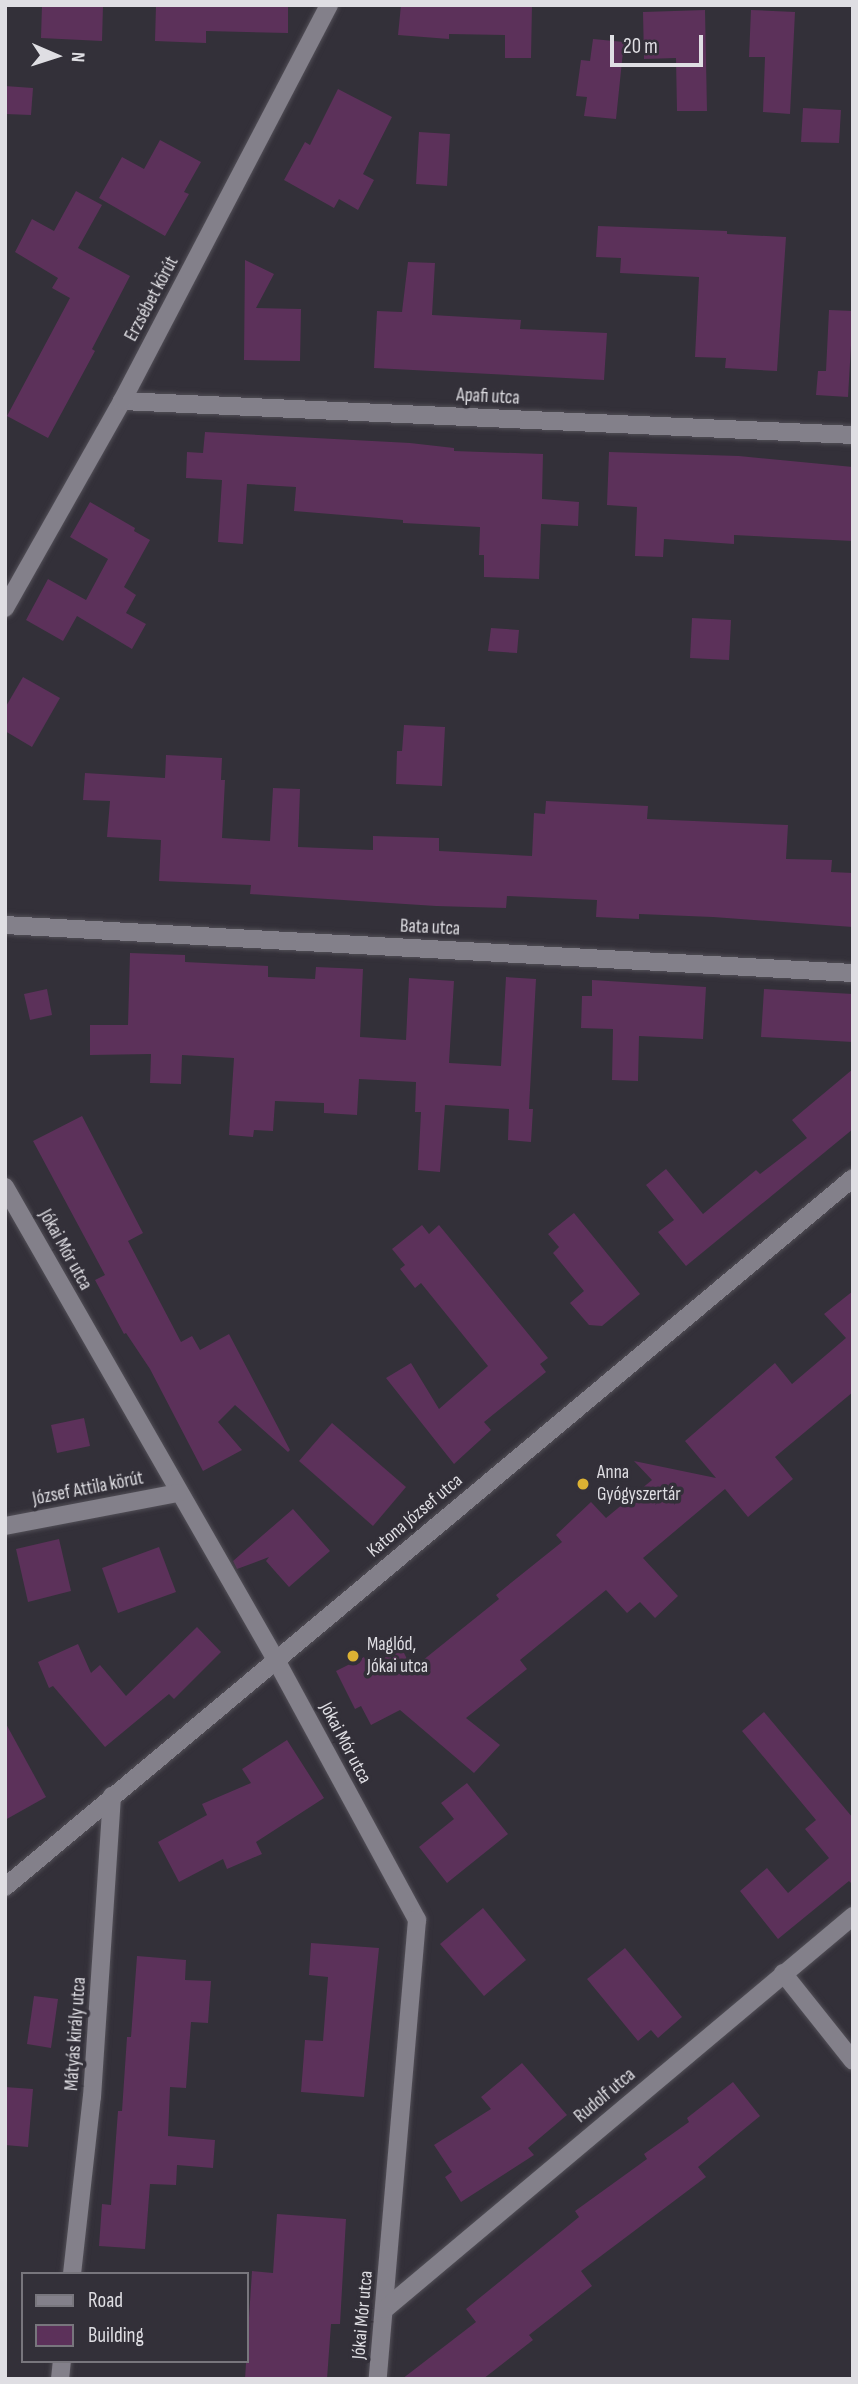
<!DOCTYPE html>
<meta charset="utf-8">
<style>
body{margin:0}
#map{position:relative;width:858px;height:2384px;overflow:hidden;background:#333039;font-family:"Sofia Sans Condensed",sans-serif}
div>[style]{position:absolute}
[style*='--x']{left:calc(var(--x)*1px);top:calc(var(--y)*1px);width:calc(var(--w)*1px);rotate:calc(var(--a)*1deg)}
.building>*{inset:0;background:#5c315a}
.roads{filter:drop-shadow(0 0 2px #524f57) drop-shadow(0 0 2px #524f57)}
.minor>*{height:18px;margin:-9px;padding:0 9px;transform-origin:9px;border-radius:9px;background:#83808a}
.secondary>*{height:18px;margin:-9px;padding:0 9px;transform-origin:9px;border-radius:9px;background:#83808a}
.dots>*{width:19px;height:19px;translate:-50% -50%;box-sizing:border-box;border:4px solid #333039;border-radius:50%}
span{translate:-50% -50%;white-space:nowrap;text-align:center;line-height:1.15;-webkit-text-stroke:7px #333039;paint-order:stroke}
.street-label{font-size:19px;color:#dfdee3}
.poi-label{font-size:19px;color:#dfdee3}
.left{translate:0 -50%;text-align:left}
.frame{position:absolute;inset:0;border:7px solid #dfdee3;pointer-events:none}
.legend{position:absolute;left:21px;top:2272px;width:228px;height:91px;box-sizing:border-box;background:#333039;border:2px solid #78767d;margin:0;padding:9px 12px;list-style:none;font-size:21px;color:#dfdee3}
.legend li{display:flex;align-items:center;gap:14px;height:35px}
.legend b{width:35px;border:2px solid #78767d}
.north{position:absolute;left:21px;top:21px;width:70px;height:70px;-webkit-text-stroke:5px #333039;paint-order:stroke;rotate:93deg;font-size:19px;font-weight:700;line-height:28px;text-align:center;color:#dfdee3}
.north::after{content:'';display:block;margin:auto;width:24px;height:32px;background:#dfdee3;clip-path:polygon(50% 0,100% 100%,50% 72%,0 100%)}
.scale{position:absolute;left:610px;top:35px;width:93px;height:32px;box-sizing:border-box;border:4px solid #dfdee3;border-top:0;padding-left:9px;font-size:21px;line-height:24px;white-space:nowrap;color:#dfdee3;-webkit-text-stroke:5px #333039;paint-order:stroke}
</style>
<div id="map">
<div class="building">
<i style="clip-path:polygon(42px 5px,103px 5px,102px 41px,41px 38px)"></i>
<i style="clip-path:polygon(156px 5px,288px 5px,288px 33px,206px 31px,206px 43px,155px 41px)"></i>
<i style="clip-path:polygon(401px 5px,532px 5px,531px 58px,505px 58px,505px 35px,449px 34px,449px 39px,398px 35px)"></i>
<i style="clip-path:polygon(705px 10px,707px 111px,677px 111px,676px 58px,644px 59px,643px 12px)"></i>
<i style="clip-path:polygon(751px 10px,795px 12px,790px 114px,763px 112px,765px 57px,749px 57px)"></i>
<i style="clip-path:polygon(593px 39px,624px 42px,616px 119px,584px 116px,587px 97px,576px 96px,581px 60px,590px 61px)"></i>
<i style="clip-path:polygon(5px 86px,33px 88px,31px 115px,5px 114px)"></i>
<i style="clip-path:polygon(338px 89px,392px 117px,363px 174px,374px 180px,358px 210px,339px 199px,334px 208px,284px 180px,305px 142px,310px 145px)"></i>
<i style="clip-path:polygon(803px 108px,841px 110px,839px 143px,801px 142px)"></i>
<i style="clip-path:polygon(419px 132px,450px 134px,447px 186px,416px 184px)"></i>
<i style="clip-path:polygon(160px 140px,201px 162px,184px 192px,189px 194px,165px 236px,99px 198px,122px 157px,144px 169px)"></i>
<i style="clip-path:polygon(76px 191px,102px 205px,78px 248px,130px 276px,92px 349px,95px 351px,48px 438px,7px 416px,70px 298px,52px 288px,58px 278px,15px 252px,32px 219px,54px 231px)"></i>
<i style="clip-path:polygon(598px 226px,727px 231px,727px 234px,786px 237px,777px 371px,725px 368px,726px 358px,695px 357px,699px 277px,620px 273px,621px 258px,596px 257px)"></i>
<i style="clip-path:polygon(245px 260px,274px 274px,256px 308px,301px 309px,300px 361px,244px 360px)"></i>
<i style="clip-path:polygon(408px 262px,435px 263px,432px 315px,521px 320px,520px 329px,607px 333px,604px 380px,374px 368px,377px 311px,402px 312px)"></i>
<i style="clip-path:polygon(829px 310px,853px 311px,848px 397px,816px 395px,818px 371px,826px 371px)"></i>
<i style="clip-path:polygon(205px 432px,410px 443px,454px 448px,454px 451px,543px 454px,542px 499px,579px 502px,578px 526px,541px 524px,539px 579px,484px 577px,484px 555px,479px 555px,480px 527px,403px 523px,403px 520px,294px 511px,296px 487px,247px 484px,243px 544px,218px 542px,222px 480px,186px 478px,187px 452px,203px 453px)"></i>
<i style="clip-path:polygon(609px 452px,739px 456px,853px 467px,853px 541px,734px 535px,734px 544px,664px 539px,663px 557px,635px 556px,637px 507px,607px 505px)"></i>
<i style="clip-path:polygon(90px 502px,135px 528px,134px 531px,150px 540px,124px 587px,136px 595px,126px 613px,146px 624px,132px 649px,77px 616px,63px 641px,26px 620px,48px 579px,86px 600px,108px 559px,70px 537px)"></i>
<i style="clip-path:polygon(692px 618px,731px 620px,729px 660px,690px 658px)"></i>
<i style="clip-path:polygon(491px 628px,519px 630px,517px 653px,488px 651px)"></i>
<i style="clip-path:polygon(23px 677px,60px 698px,32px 747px,5px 731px,5px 708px)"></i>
<i style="clip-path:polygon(404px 725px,445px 727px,442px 786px,396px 784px,397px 751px,402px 751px)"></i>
<i style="clip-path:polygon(166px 755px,222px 758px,221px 780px,225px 780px,222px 838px,270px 841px,273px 788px,300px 789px,298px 847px,373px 850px,373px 836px,439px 838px,439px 851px,532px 856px,534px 813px,545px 814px,546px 801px,648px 806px,647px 819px,788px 825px,786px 859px,832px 860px,831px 872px,853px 873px,853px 927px,713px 917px,639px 914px,639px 919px,596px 917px,597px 900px,507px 896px,506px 908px,436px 906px,250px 894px,251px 885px,159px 881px,161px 840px,107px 837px,110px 801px,83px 800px,85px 773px,165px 778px)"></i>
<i style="clip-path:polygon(130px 953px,185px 955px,185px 962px,268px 966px,268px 977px,315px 979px,316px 967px,363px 969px,360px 1037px,406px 1040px,409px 978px,454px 981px,449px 1063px,501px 1066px,506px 977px,536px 979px,529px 1109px,533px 1109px,531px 1142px,508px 1140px,509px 1109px,445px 1105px,440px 1172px,418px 1170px,421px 1112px,415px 1112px,416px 1082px,359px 1079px,357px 1115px,324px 1113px,324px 1103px,275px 1101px,273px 1131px,254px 1130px,253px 1137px,229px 1135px,234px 1058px,182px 1055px,181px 1084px,150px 1083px,151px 1054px,90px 1055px,90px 1025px,128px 1025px)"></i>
<i style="clip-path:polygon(592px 980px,706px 987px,703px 1039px,639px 1036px,638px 1081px,612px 1080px,613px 1029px,581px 1028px,582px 996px,592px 996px)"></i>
<i style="clip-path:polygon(47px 989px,52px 1015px,30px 1020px,24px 994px)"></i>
<i style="clip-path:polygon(764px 989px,853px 994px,853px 1042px,761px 1037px)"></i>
<i style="clip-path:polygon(853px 1069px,853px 1129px,686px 1266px,658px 1232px,674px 1220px,646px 1185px,666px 1169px,703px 1214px,756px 1170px,760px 1174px,807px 1138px,792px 1120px)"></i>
<i style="clip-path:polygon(82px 1116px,143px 1233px,128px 1241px,181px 1342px,192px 1336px,200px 1350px,229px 1334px,290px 1450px,288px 1452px,235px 1405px,218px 1422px,242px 1450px,203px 1471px,150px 1369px,126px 1333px,124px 1334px,95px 1280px,105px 1275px,33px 1141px)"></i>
<i style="clip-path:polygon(574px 1213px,640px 1294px,602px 1326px,589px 1325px,570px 1303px,584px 1291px,553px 1253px,559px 1247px,548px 1234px)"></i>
<i style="clip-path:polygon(422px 1225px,429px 1234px,439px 1225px,548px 1358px,540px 1364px,546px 1372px,484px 1422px,491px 1430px,454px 1464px,386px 1378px,411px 1363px,439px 1409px,488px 1366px,421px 1283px,415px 1288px,400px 1269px,405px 1265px,392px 1249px)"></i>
<i style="clip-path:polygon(853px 1291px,853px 1392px,775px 1457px,793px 1479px,748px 1517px,725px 1489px,643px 1558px,678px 1596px,655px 1618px,640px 1602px,627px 1613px,606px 1590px,520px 1660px,527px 1669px,466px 1718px,500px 1745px,474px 1773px,400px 1710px,371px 1725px,361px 1706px,355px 1709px,336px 1671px,364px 1657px,368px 1666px,402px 1649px,412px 1669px,499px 1599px,496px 1595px,562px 1542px,556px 1535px,591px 1502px,606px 1518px,652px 1480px,634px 1461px,716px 1478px,685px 1441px,775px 1363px,792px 1384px,846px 1338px,824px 1314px)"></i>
<i style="clip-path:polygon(84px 1418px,90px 1446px,57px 1453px,51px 1425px)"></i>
<i style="clip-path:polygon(332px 1423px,406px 1487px,373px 1526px,299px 1461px)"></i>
<i style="clip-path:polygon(293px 1509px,330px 1551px,289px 1587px,266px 1561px,269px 1557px,237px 1569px,233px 1561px)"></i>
<i style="clip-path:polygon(59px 1539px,71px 1591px,28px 1602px,16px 1549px)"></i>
<i style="clip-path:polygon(159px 1547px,176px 1592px,118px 1613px,102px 1568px)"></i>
<i style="clip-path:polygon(197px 1627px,221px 1652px,174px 1699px,169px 1694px,105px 1747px,53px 1686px,49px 1688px,38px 1662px,78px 1644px,91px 1673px,100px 1665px,126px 1696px)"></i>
<i style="clip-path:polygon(764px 1712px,853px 1818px,853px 1885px,849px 1881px,778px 1939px,740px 1891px,767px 1868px,788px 1893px,829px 1858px,805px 1829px,816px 1820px,742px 1731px)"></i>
<i style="clip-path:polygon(5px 1722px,46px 1797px,5px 1820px)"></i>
<i style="clip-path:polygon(287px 1740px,324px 1798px,256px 1842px,262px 1854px,227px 1869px,223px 1859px,179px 1882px,158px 1842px,207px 1815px,202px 1804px,251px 1783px,242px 1769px)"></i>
<i style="clip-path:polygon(467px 1783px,508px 1834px,447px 1883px,419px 1847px,454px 1819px,441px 1803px)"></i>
<i style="clip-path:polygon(483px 1908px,526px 1960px,484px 1996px,440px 1944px)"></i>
<i style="clip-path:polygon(311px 1943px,379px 1948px,364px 2097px,301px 2092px,305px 2040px,323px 2041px,328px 1977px,309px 1975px)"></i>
<i style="clip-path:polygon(625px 1948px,682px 2017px,658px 2038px,651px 2030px,638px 2041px,587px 1979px)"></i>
<i style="clip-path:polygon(137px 1956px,186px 1960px,185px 1980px,211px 1981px,208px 2023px,191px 2022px,186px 2088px,170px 2087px,168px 2136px,215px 2140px,213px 2168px,177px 2165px,176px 2185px,150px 2184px,145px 2249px,99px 2246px,102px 2204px,111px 2205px,118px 2111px,122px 2111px,127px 2037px,131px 2037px)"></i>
<i style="clip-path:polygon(34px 1996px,58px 1999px,51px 2048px,27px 2044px)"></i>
<i style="clip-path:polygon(522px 2063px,567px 2115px,528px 2148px,534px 2155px,461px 2202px,445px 2177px,452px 2172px,434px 2145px,491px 2109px,481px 2097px)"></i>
<i style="clip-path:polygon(733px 2082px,760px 2116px,698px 2167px,706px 2177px,581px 2271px,592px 2286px,529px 2335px,533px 2340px,483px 2379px,402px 2379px,476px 2322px,466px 2309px,579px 2217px,575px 2211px,647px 2159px,644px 2154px,689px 2122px,687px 2118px)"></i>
<i style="clip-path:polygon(5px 2087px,33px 2089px,28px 2147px,5px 2145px)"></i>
<i style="clip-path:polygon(277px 2214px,346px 2219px,340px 2324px,331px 2324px,327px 2379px,245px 2379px,252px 2271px,273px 2273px)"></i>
</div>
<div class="roads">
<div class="minor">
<i style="--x:122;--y:401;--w:732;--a:2.66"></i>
<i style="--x:5;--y:608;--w:238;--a:-60.5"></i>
<i style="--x:122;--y:401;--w:447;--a:-62.4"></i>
<i style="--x:5;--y:925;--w:849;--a:3.24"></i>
<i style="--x:5;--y:1187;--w:545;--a:60.19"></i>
<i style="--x:276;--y:1660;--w:296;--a:61.5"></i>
<i style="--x:417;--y:1920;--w:461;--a:94.9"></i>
<i style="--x:5;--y:1526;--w:176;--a:-10.8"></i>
<i style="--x:783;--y:1973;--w:112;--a:51.5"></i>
<i style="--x:72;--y:2274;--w:178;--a:-83.6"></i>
<i style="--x:92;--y:2097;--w:302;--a:-86.2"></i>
<i style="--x:385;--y:2309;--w:611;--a:-40.02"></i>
<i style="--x:60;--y:2379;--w:18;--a:-84"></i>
</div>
<div class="secondary">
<i style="--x:5;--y:1887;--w:1105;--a:-39.9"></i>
</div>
</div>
<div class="dots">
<i style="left:583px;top:1484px;background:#dcb233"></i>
<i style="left:353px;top:1656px;background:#dcb233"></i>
</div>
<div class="street-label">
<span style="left:152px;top:299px;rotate:-62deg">Erzsébet körút</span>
<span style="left:488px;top:397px;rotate:3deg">Apafi utca</span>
<span style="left:430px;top:928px;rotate:3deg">Bata utca</span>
<span style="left:65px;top:1250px;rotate:61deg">Jókai Mór utca</span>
<span style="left:88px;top:1489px;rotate:-11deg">József Attila körút</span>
<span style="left:415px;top:1516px;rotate:-40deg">Katona József utca</span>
<span style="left:345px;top:1743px;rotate:62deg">Jókai Mór utca</span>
<span style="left:76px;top:2034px;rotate:-86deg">Mátyás király utca</span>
<span style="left:605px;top:2096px;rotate:-40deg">Rudolf utca</span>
<span style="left:363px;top:2315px;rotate:-85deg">Jókai Mór utca</span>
</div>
<div class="poi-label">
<span class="left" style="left:597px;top:1484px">Anna<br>Gyógyszertár</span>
<span class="left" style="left:367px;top:1656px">Maglód,<br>Jókai utca</span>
</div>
<div class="frame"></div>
<ul class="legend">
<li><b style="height:9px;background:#83808a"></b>Road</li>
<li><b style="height:19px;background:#5c315a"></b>Building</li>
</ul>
<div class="north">N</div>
<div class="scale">20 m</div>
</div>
